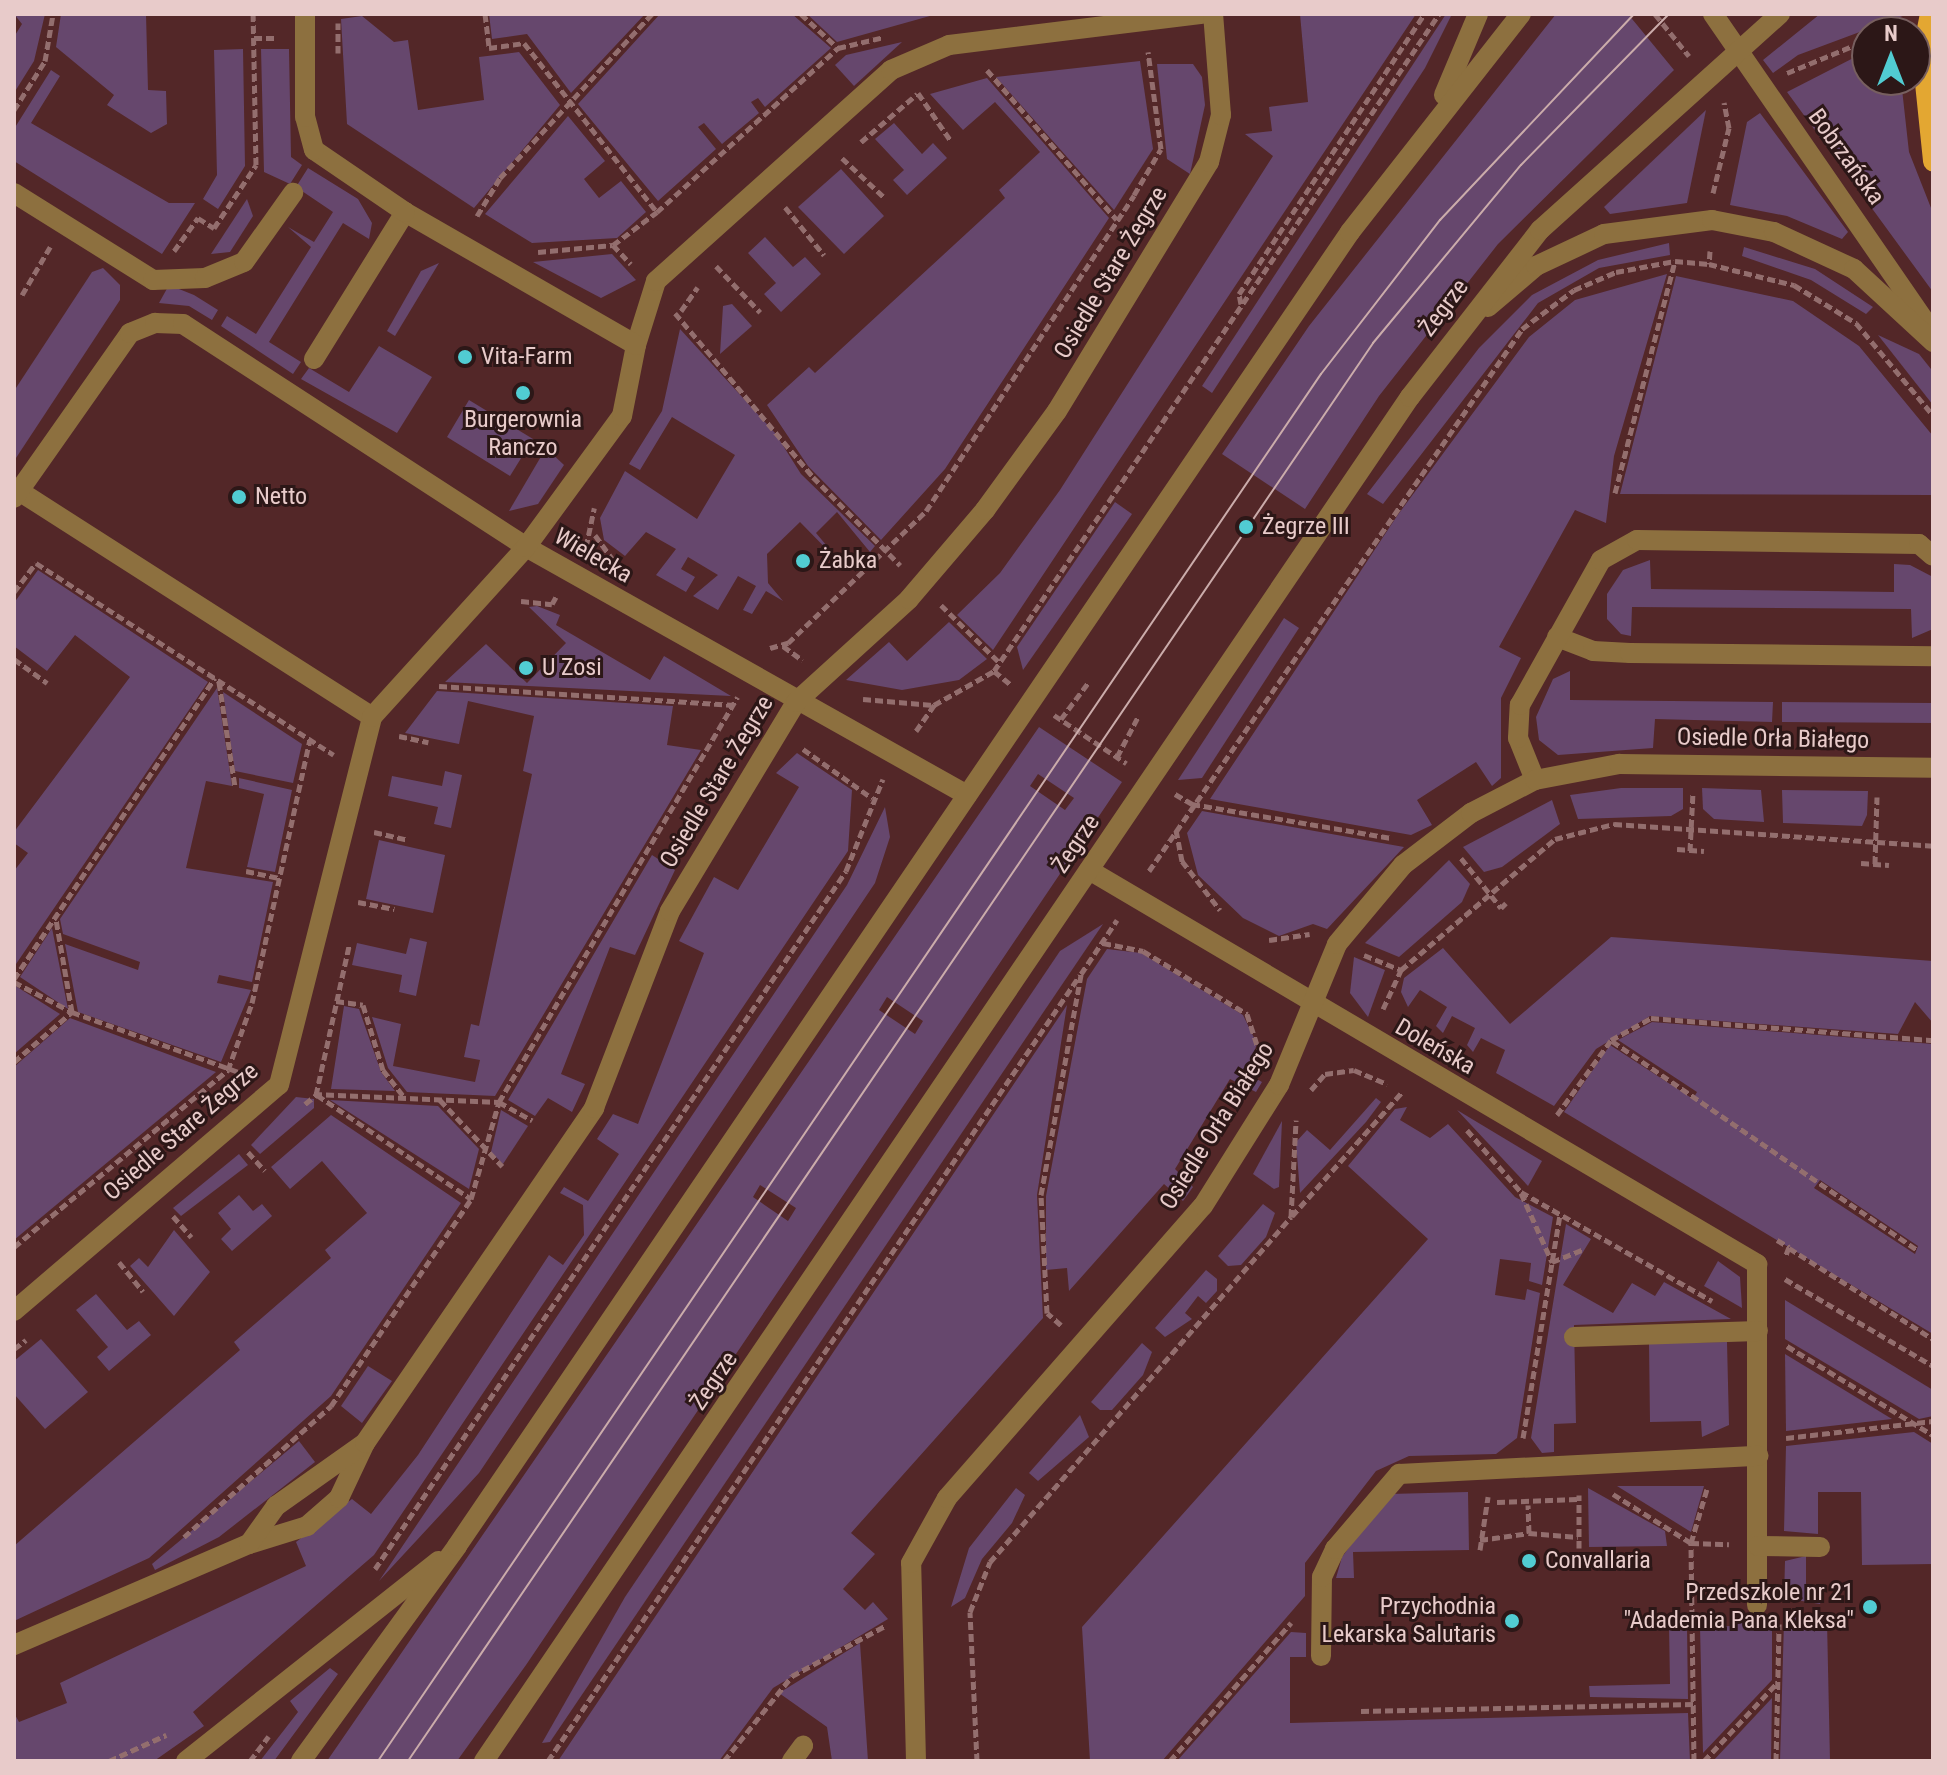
<!DOCTYPE html>
<meta charset="utf-8">
<style>
body{margin:0}
#map{position:relative;width:1947px;height:1775px;overflow:hidden;background:#532728;font-family:"Roboto Condensed",sans-serif}
div>[style]{position:absolute}
[style*='--x']{left:calc(var(--x)*1px);top:calc(var(--y)*1px);width:calc(var(--w)*1px);rotate:calc(var(--a)*1deg)}
.green>*{inset:0;background:#66476d}
.path>*{height:5px;margin-top:-2.5px;transform-origin:0;background:repeating-linear-gradient(90deg,#936e6e 0 8px,transparent 0 12px)}
.minor>*{height:20px;margin:-10px;padding:0 10px;transform-origin:10px;border-radius:10px;background:#8d703f}
.major>*{height:20px;margin:-10px;padding:0 10px;transform-origin:10px;border-radius:10px;background:#e3a732}
.tram>*{height:2px;margin:-1px;padding:0 1px;transform-origin:1px;border-radius:1px;background:#cbacab}
.dots>*{width:22px;height:22px;translate:-50% -50%;box-sizing:border-box;border:4px solid #2c1717;border-radius:50%}
span{translate:-50% -50%;white-space:nowrap;text-align:center;line-height:1.15;-webkit-text-stroke:6px #2c1717;paint-order:stroke}
.street-label{font-size:24px;color:#e8cbca}
.poi-label{font-size:24px;color:#e8cbca}
.left{translate:0 -50%;text-align:left}
.right{translate:-100% -50%;text-align:right}
.frame{position:absolute;inset:0;border:16px solid #e8cbca;pointer-events:none}
.north{position:absolute;left:1851px;top:16px;width:80px;height:80px;box-sizing:border-box;background:#2c1717;border:2px solid #775f5f;border-radius:50%;rotate:0deg;font-size:22px;font-weight:700;line-height:32px;text-align:center;color:#e8cbca}
.north::after{content:'';display:block;margin:auto;width:28px;height:36px;background:#51ccd2;clip-path:polygon(50% 0,100% 100%,50% 72%,0 100%)}
</style>
<div id="map">
<div class="green">
<i style="clip-path:polygon(14px 14px,45px 14px,34px 61px,14px 93px,14px 37px,22px 24px)"></i>
<i style="clip-path:polygon(61px 14px,146px 14px,148px 90px,166px 91px,167px 124px,151px 133px,107px 105px,114px 95px,56px 47px)"></i>
<i style="clip-path:polygon(489px 14px,645px 14px,571px 93px,527px 34px,492px 39px)"></i>
<i style="clip-path:polygon(660px 14px,792px 14px,831px 48px,765px 107px,758px 98px,751px 102px,759px 113px,722px 144px,704px 123px,698px 127px,716px 149px,658px 201px,578px 104px)"></i>
<i style="clip-path:polygon(807px 14px,937px 14px,837px 42px)"></i>
<i style="clip-path:polygon(1300px 14px,1416px 14px,993px 650px,957px 615px,1000px 573px,1060px 490px,1273px 156px,1245px 134px,1272px 131px,1269px 107px,1308px 102px)"></i>
<i style="clip-path:polygon(1446px 14px,1452px 14px,1425px 68px,1212px 393px,1202px 386px)"></i>
<i style="clip-path:polygon(1556px 14px,1628px 14px,1674px 70px,1498px 244px,1379px 396px,1305px 509px,1222px 454px,1309px 326px)"></i>
<i style="clip-path:polygon(1820px 14px,1908px 14px,1798px 55px,1773px 73px,1763px 60px)"></i>
<i style="clip-path:polygon(362px 16px,394px 42px,408px 40px,418px 110px,484px 100px,479px 57px,519px 52px,560px 105px,474px 208px,347px 124px,341px 19px)"></i>
<i style="clip-path:polygon(902px 42px,854px 86px,835px 65px,846px 55px)"></i>
<i style="clip-path:polygon(243px 49px,245px 166px,218px 209px,203px 199px,217px 175px,214px 50px)"></i>
<i style="clip-path:polygon(261px 49px,289px 49px,291px 157px,302px 165px,290px 184px,264px 172px)"></i>
<i style="clip-path:polygon(1867px 51px,1867px 80px,1901px 80px,1909px 152px,1933px 213px,1933px 292px,1787px 92px)"></i>
<i style="clip-path:polygon(1140px 61px,1153px 149px,1114px 210px,996px 77px)"></i>
<i style="clip-path:polygon(1157px 64px,1193px 64px,1202px 77px,1205px 105px,1190px 174px,1167px 159px)"></i>
<i style="clip-path:polygon(51px 70px,60px 76px,31px 123px,169px 203px,195px 203px,162px 254px,14px 161px,14px 129px)"></i>
<i style="clip-path:polygon(987px 78px,1109px 218px,945px 469px,881px 540px,808px 466px,767px 405px,809px 367px,815px 373px,1005px 198px,999px 190px,1040px 152px,995px 102px,963px 130px,930px 94px)"></i>
<i style="clip-path:polygon(1706px 110px,1687px 203px,1610px 214px,1604px 207px)"></i>
<i style="clip-path:polygon(1760px 113px,1848px 232px,1842px 239px,1787px 216px,1730px 205px,1747px 122px)"></i>
<i style="clip-path:polygon(568px 116px,605px 161px,584px 179px,599px 198px,621px 181px,646px 212px,617px 238px,532px 243px,485px 214px)"></i>
<i style="clip-path:polygon(894px 123px,922px 154px,933px 143px,947px 158px,907px 195px,893px 180px,904px 170px,875px 139px)"></i>
<i style="clip-path:polygon(308px 168px,358px 199px,372px 223px,369px 239px,343px 223px,269px 342px,301px 362px,293px 374px,221px 326px,227px 316px,256px 334px,311px 247px,288px 227px,314px 242px,333px 212px,296px 187px)"></i>
<i style="clip-path:polygon(841px 169px,884px 216px,844px 254px,798px 207px)"></i>
<i style="clip-path:polygon(247px 199px,253px 216px,230px 252px,211px 254px)"></i>
<i style="clip-path:polygon(765px 237px,793px 267px,805px 257px,821px 274px,781px 312px,764px 294px,776px 283px,748px 253px)"></i>
<i style="clip-path:polygon(1669px 243px,1670px 255px,1599px 268px,1538px 303px,1383px 504px,1367px 494px,1479px 348px,1532px 295px,1598px 260px)"></i>
<i style="clip-path:polygon(1744px 247px,1815px 269px,1873px 307px,1866px 314px,1811px 280px,1742px 256px)"></i>
<i style="clip-path:polygon(612px 254px,636px 280px,601px 298px,533px 262px)"></i>
<i style="clip-path:polygon(439px 263px,395px 336px,387px 331px,421px 271px)"></i>
<i style="clip-path:polygon(103px 268px,120px 285px,120px 300px,14px 461px,14px 391px,92px 272px)"></i>
<i style="clip-path:polygon(1667px 274px,1614px 456px,1606px 523px,1575px 510px,1499px 647px,1521px 658px,1501px 698px,1501px 778px,1492px 786px,1476px 762px,1417px 800px,1432px 825px,1411px 835px,1210px 799px,1397px 516px,1529px 337px,1575px 300px)"></i>
<i style="clip-path:polygon(1676px 276px,1793px 301px,1859px 346px,1933px 436px,1933px 522px,1932px 495px,1620px 494px)"></i>
<i style="clip-path:polygon(169px 285px,194px 295px,218px 310px,212px 320px,189px 306px,159px 303px)"></i>
<i style="clip-path:polygon(732px 304px,752px 326px,720px 354px,723px 306px)"></i>
<i style="clip-path:polygon(680px 329px,775px 433px,801px 474px,875px 546px,870px 552px,837px 512px,816px 533px,848px 571px,800px 522px,767px 554px,768px 583px,783px 601px,766px 591px,752px 614px,743px 610px,756px 586px,738px 576px,718px 610px,693px 596px,718px 575px,688px 557px,681px 569px,695px 577px,686px 592px,656px 575px,676px 549px,646px 532px,625px 556px,604px 540px,600px 518px,625px 471px,697px 519px,735px 455px,672px 417px,640px 470px,629px 464px,662px 411px)"></i>
<i style="clip-path:polygon(1878px 335px,1919px 354px,1931px 369px,1933px 405px)"></i>
<i style="clip-path:polygon(379px 346px,432px 377px,397px 433px,301px 379px,309px 368px,349px 392px)"></i>
<i style="clip-path:polygon(469px 400px,533px 439px,510px 476px,447px 437px)"></i>
<i style="clip-path:polygon(546px 448px,564px 465px,538px 504px,509px 511px)"></i>
<i style="clip-path:polygon(1115px 502px,1132px 514px,1023px 670px,1017px 647px)"></i>
<i style="clip-path:polygon(1650px 560px,1651px 589px,1894px 592px,1894px 564px,1910px 565px,1933px 577px,1933px 629px,1912px 638px,1911px 609px,1632px 607px,1631px 636px,1621px 634px,1607px 619px,1607px 594px,1623px 570px)"></i>
<i style="clip-path:polygon(38px 570px,208px 682px,14px 967px,14px 871px,28px 853px,14px 843px,14px 832px,130px 677px,75px 635px,47px 671px,14px 646px,14px 603px)"></i>
<i style="clip-path:polygon(537px 606px,560px 615px,556px 625px,650px 680px,664px 656px,731px 696px,445px 682px,486px 644px,527px 683px,566px 643px,529px 607px)"></i>
<i style="clip-path:polygon(1284px 618px,1299px 628px,1202px 778px,1178px 780px)"></i>
<i style="clip-path:polygon(949px 622px,987px 659px,959px 680px,902px 690px,846px 680px,889px 642px,907px 661px)"></i>
<i style="clip-path:polygon(1570px 671px,1570px 700px,1773px 702px,1772px 722px,1655px 719px,1653px 748px,1558px 755px,1539px 740px,1536px 717px,1553px 679px)"></i>
<i style="clip-path:polygon(217px 688px,232px 786px,206px 781px,186px 868px,273px 882px,252px 982px,219px 975px,217px 983px,251px 990px,221px 1062px,78px 1012px,65px 944px,138px 970px,140px 962px,63px 934px,60px 919px)"></i>
<i style="clip-path:polygon(437px 691px,673px 706px,667px 745px,701px 750px,495px 1096px,407px 1092px,388px 1068px,372px 1017px,401px 1024px,393px 1066px,475px 1082px,480px 1060px,464px 1057px,471px 1024px,479px 1026px,532px 774px,523px 771px,534px 716px,468px 701px,459px 744px,405px 733px)"></i>
<i style="clip-path:polygon(223px 692px,302px 744px,293px 783px,235px 771px)"></i>
<i style="clip-path:polygon(1782px 702px,1933px 703px,1933px 723px,1782px 722px)"></i>
<i style="clip-path:polygon(evenodd,1039px 727px,1122px 782px,526px 1665px,457px 1761px,327px 1761px,1039px 727px,1038px 774px,1074px 798px,1065px 810px,1030px 786px,1038px 774px,1039px 727px,887px 997px,923px 1021px,915px 1034px,879px 1010px,887px 997px,1039px 727px,760px 1185px,796px 1208px,788px 1221px,753px 1197px,760px 1185px)"></i>
<i style="clip-path:polygon(797px 753px,852px 790px,848px 851px,374px 1555px,193px 1712px,204px 1726px,154px 1761px,14px 1761px,14px 1713px,19px 1722px,67px 1703px,60px 1683px,306px 1566px,296px 1542px,352px 1499px,371px 1514px,418px 1455px,549px 1255px,563px 1265px,584px 1235px,583px 1205px,560px 1193px,564px 1187px,588px 1201px,619px 1154px,597px 1139px,613px 1114px,638px 1124px,704px 953px,679px 941px,714px 877px,738px 890px,799px 787px,776px 773px)"></i>
<i style="clip-path:polygon(445px 771px,462px 775px,451px 828px,434px 824px,438px 807px,388px 796px,392px 776px,442px 786px)"></i>
<i style="clip-path:polygon(239px 778px,292px 790px,275px 872px,247px 867px,264px 794px,239px 788px)"></i>
<i style="clip-path:polygon(1621px 788px,1683px 788px,1683px 809px,1671px 816px,1578px 819px,1570px 795px)"></i>
<i style="clip-path:polygon(1702px 788px,1761px 790px,1764px 822px,1714px 819px,1703px 809px)"></i>
<i style="clip-path:polygon(1782px 790px,1868px 791px,1867px 815px,1862px 826px,1783px 823px)"></i>
<i style="clip-path:polygon(1552px 800px,1560px 824px,1502px 867px,1484px 872px,1463px 847px)"></i>
<i style="clip-path:polygon(885px 807px,890px 837px,875px 883px,479px 1473px,379px 1581px,847px 885px)"></i>
<i style="clip-path:polygon(1202px 811px,1404px 847px,1327px 929px,1313px 924px,1279px 936px,1243px 918px,1198px 875px,1187px 833px)"></i>
<i style="clip-path:polygon(379px 840px,445px 855px,433px 913px,366px 899px)"></i>
<i style="clip-path:polygon(652px 855px,675px 870px,635px 955px,610px 947px,561px 1074px,585px 1084px,572px 1112px,548px 1098px,535px 1116px,508px 1100px)"></i>
<i style="clip-path:polygon(1449px 860px,1470px 884px,1462px 902px,1399px 957px,1365px 943px)"></i>
<i style="clip-path:polygon(1103px 924px,550px 1742px,542px 1743px,625px 1597px,1060px 951px)"></i>
<i style="clip-path:polygon(52px 928px,68px 1009px,20px 977px)"></i>
<i style="clip-path:polygon(1611px 937px,1933px 961px,1933px 1023px,1915px 1002px,1898px 1034px,1650px 1016px,1596px 1049px,1554px 1106px,1496px 1073px,1505px 1050px,1481px 1038px,1473px 1052px,1467px 1045px,1475px 1028px,1452px 1016px,1443px 1033px,1436px 1026px,1447px 1007px,1420px 990px,1408px 1007px,1401px 992px,1404px 978px,1443px 948px,1510px 1024px)"></i>
<i style="clip-path:polygon(410px 938px,427px 942px,416px 996px,399px 992px,402px 975px,352px 965px,357px 943px,406px 954px)"></i>
<i style="clip-path:polygon(1107px 949px,1141px 953px,1243px 1015px,1257px 1044px,1246px 1073px,1262px 1082px,1256px 1092px,1230px 1079px,1175px 1169px,1193px 1187px,1183px 1201px,1164px 1184px,1069px 1291px,1067px 1268px,1046px 1270px,1046px 1196px,1087px 979px)"></i>
<i style="clip-path:polygon(1354px 957px,1385px 970px,1368px 1017px,1350px 993px)"></i>
<i style="clip-path:polygon(14px 985px,60px 1014px,14px 1054px)"></i>
<i style="clip-path:polygon(1067px 1005px,1037px 1195px,1043px 1318px,851px 1533px,875px 1554px,843px 1589px,865px 1610px,873px 1602px,888px 1619px,773px 1688px,719px 1761px,558px 1761px)"></i>
<i style="clip-path:polygon(344px 1006px,359px 1009px,381px 1072px,395px 1091px,331px 1089px)"></i>
<i style="clip-path:polygon(70px 1018px,216px 1072px,14px 1240px,14px 1067px)"></i>
<i style="clip-path:polygon(evenodd,1652px 1022px,1933px 1044px,1933px 1334px,1564px 1112px,1610px 1045px,1693px 1099px,1697px 1092px,1618px 1040px,1652px 1022px,1820px 1180px,1918px 1246px,1915px 1254px,1814px 1188px,1820px 1180px)"></i>
<i style="clip-path:polygon(296px 1097px,314px 1099px,314px 1108px,260px 1154px,251px 1145px)"></i>
<i style="clip-path:polygon(1376px 1098px,1381px 1102px,1366px 1122px,1300px 1193px,1296px 1142px,1307px 1130px,1330px 1150px)"></i>
<i style="clip-path:polygon(330px 1100px,438px 1106px,479px 1149px,469px 1189px)"></i>
<i style="clip-path:polygon(1407px 1107px,1400px 1120px,1430px 1138px,1448px 1124px,1515px 1197px,1553px 1217px,1542px 1285px,1529px 1281px,1531px 1263px,1500px 1259px,1495px 1295px,1525px 1300px,1527px 1289px,1540px 1293px,1517px 1438px,1496px 1454px,1409px 1456px,1376px 1471px,1305px 1563px,1305px 1596px,1162px 1761px,1090px 1761px,1082px 1627px,1428px 1239px,1348px 1166px,1395px 1109px)"></i>
<i style="clip-path:polygon(501px 1110px,528px 1126px,503px 1164px,491px 1152px)"></i>
<i style="clip-path:polygon(1457px 1110px,1542px 1161px,1528px 1186px)"></i>
<i style="clip-path:polygon(331px 1115px,461px 1203px,331px 1396px,149px 1558px,14px 1621px,14px 1546px,240px 1350px,234px 1342px,331px 1258px,325px 1250px,367px 1213px,322px 1161px,290px 1189px,271px 1167px)"></i>
<i style="clip-path:polygon(1282px 1121px,1279px 1187px,1274px 1189px,1253px 1174px)"></i>
<i style="clip-path:polygon(239px 1154px,248px 1165px,181px 1216px,173px 1208px)"></i>
<i style="clip-path:polygon(239px 1195px,253px 1211px,262px 1204px,272px 1216px,232px 1251px,221px 1239px,231px 1229px,218px 1213px)"></i>
<i style="clip-path:polygon(1263px 1204px,1275px 1213px,1266px 1237px,1241px 1265px,1228px 1266px,1218px 1256px)"></i>
<i style="clip-path:polygon(1566px 1224px,1591px 1239px,1563px 1285px,1613px 1313px,1632px 1283px,1655px 1296px,1664px 1282px,1731px 1319px,1574px 1325px,1576px 1423px,1554px 1424px,1554px 1452px,1542px 1453px,1531px 1438px)"></i>
<i style="clip-path:polygon(174px 1230px,210px 1272px,174px 1316px,130px 1266px,139px 1258px,148px 1267px)"></i>
<i style="clip-path:polygon(1718px 1261px,1740px 1277px,1742px 1308px,1704px 1286px)"></i>
<i style="clip-path:polygon(1206px 1270px,1217px 1279px,1217px 1291px,1206px 1303px,1198px 1296px,1185px 1313px,1192px 1319px,1165px 1337px,1155px 1328px)"></i>
<i style="clip-path:polygon(96px 1294px,127px 1330px,139px 1321px,151px 1335px,109px 1371px,97px 1357px,108px 1347px,76px 1310px)"></i>
<i style="clip-path:polygon(1785px 1300px,1933px 1390px,1933px 1416px,1919px 1419px,1785px 1339px)"></i>
<i style="clip-path:polygon(41px 1339px,88px 1392px,45px 1429px,14px 1394px,14px 1361px)"></i>
<i style="clip-path:polygon(1727px 1342px,1729px 1425px,1702px 1437px,1701px 1421px,1650px 1422px,1649px 1343px)"></i>
<i style="clip-path:polygon(1142px 1343px,1152px 1352px,1143px 1375px,1112px 1410px,1100px 1410px,1091px 1402px)"></i>
<i style="clip-path:polygon(1785px 1354px,1892px 1419px,1786px 1431px)"></i>
<i style="clip-path:polygon(368px 1366px,392px 1381px,362px 1423px,341px 1406px)"></i>
<i style="clip-path:polygon(1080px 1415px,1089px 1437px,1038px 1481px,1029px 1473px)"></i>
<i style="clip-path:polygon(1914px 1432px,1933px 1444px,1933px 1564px,1862px 1565px,1861px 1492px,1818px 1492px,1818px 1534px,1784px 1531px,1786px 1446px)"></i>
<i style="clip-path:polygon(299px 1441px,315px 1462px,219px 1537px,155px 1570px,152px 1564px)"></i>
<i style="clip-path:polygon(1617px 1486px,1704px 1486px,1691px 1532px)"></i>
<i style="clip-path:polygon(1016px 1488px,1025px 1495px,1012px 1523px,982px 1559px,965px 1598px,951px 1607px,969px 1548px)"></i>
<i style="clip-path:polygon(1588px 1488px,1665px 1531px,1667px 1546px,1589px 1547px)"></i>
<i style="clip-path:polygon(1468px 1492px,1469px 1550px,1353px 1552px,1354px 1578px,1336px 1578px,1342px 1557px,1389px 1494px)"></i>
<i style="clip-path:polygon(1806px 1556px,1806px 1587px,1825px 1588px,1820px 1604px,1784px 1598px,1785px 1561px)"></i>
<i style="clip-path:polygon(1792px 1615px,1827px 1621px,1830px 1761px,1780px 1761px,1784px 1622px)"></i>
<i style="clip-path:polygon(1744px 1617px,1772px 1617px,1772px 1680px,1703px 1753px,1700px 1627px,1732px 1626px)"></i>
<i style="clip-path:polygon(1669px 1625px,1687px 1625px,1688px 1699px,1590px 1697px,1589px 1686px,1670px 1684px)"></i>
<i style="clip-path:polygon(1291px 1632px,1306px 1633px,1306px 1657px,1290px 1657px,1290px 1723px,1688px 1713px,1690px 1761px,1177px 1761px)"></i>
<i style="clip-path:polygon(860px 1643px,868px 1761px,832px 1761px,827px 1727px,779px 1693px)"></i>
<i style="clip-path:polygon(330px 1668px,338px 1674px,274px 1761px,260px 1761px,298px 1712px,290px 1701px)"></i>
<i style="clip-path:polygon(1772px 1698px,1771px 1761px,1713px 1761px)"></i>
</div>
<div class="path">
<i style="--x:485;--y:14;--w:34;--a:83"></i>
<i style="--x:489;--y:48;--w:35;--a:-8"></i>
<i style="--x:524;--y:43;--w:215;--a:51.8"></i>
<i style="--x:657;--y:212;--w:244;--a:-42.2"></i>
<i style="--x:838;--y:48;--w:47;--a:-13.4"></i>
<i style="--x:801;--y:14;--w:50;--a:42.6"></i>
<i style="--x:1655;--y:14;--w:54;--a:51"></i>
<i style="--x:254;--y:38;--w:23;--a:0"></i>
<i style="--x:338;--y:53;--w:30;--a:-90"></i>
<i style="--x:987;--y:70;--w:198;--a:49.1"></i>
<i style="--x:1787;--y:73;--w:87;--a:-22.4"></i>
<i style="--x:918;--y:93;--w:58;--a:55.5"></i>
<i style="--x:14;--y:110;--w:58;--a:-57.7"></i>
<i style="--x:45;--y:61;--w:48;--a:-80.3"></i>
<i style="--x:861;--y:142;--w:74;--a:-40.6"></i>
<i style="--x:842;--y:158;--w:57;--a:42.9"></i>
<i style="--x:1713;--y:193;--w:67;--a:-76.2"></i>
<i style="--x:1729;--y:128;--w:26;--a:-101"></i>
<i style="--x:785;--y:207;--w:62;--a:50.9"></i>
<i style="--x:477;--y:216;--w:44;--a:-58.8"></i>
<i style="--x:500;--y:178;--w:224;--a:-47.2"></i>
<i style="--x:613;--y:245;--w:55;--a:-36.9"></i>
<i style="--x:174;--y:251;--w:41;--a:-54"></i>
<i style="--x:198;--y:218;--w:19;--a:32"></i>
<i style="--x:214;--y:228;--w:76;--a:-56.3"></i>
<i style="--x:256;--y:165;--w:151;--a:-91.1"></i>
<i style="--x:1710;--y:251;--w:13;--a:94"></i>
<i style="--x:1709;--y:264;--w:88;--a:13.9"></i>
<i style="--x:1794;--y:285;--w:73;--a:31.5"></i>
<i style="--x:1856;--y:323;--w:120;--a:50.1"></i>
<i style="--x:538;--y:252;--w:75;--a:-5.3"></i>
<i style="--x:613;--y:245;--w:26;--a:47"></i>
<i style="--x:716;--y:266;--w:64;--a:46.3"></i>
<i style="--x:22;--y:295;--w:56;--a:-59.7"></i>
<i style="--x:1241;--y:304;--w:10;--a:-101"></i>
<i style="--x:1239;--y:294;--w:336;--a:-56.5"></i>
<i style="--x:681;--y:311;--w:29;--a:-55"></i>
<i style="--x:675;--y:313;--w:214;--a:49.9"></i>
<i style="--x:813;--y:477;--w:124;--a:45.3"></i>
<i style="--x:1615;--y:493;--w:240;--a:-75.5"></i>
<i style="--x:595;--y:535;--w:29;--a:54"></i>
<i style="--x:586;--y:547;--w:40;--a:-78"></i>
<i style="--x:14;--y:592;--w:36;--a:-53"></i>
<i style="--x:36;--y:563;--w:354;--a:32.8"></i>
<i style="--x:521;--y:601;--w:31;--a:6"></i>
<i style="--x:552;--y:604;--w:8;--a:-60"></i>
<i style="--x:941;--y:605;--w:83;--a:44.5"></i>
<i style="--x:783;--y:646;--w:24;--a:36"></i>
<i style="--x:770;--y:648;--w:19;--a:-16"></i>
<i style="--x:788;--y:643;--w:191;--a:-43.7"></i>
<i style="--x:926;--y:511;--w:378;--a:-56.6"></i>
<i style="--x:1134;--y:195;--w:53;--a:-59.6"></i>
<i style="--x:1161;--y:149;--w:98;--a:-97.6"></i>
<i style="--x:14;--y:659;--w:41;--a:36"></i>
<i style="--x:994;--y:671;--w:21;--a:39"></i>
<i style="--x:219;--y:682;--w:106;--a:81.3"></i>
<i style="--x:439;--y:686;--w:296;--a:3.7"></i>
<i style="--x:863;--y:699;--w:70;--a:4.9"></i>
<i style="--x:1054;--y:715;--w:87;--a:33.7"></i>
<i style="--x:1061;--y:719;--w:45;--a:-53.1"></i>
<i style="--x:916;--y:731;--w:32;--a:-55"></i>
<i style="--x:934;--y:705;--w:69;--a:-29.5"></i>
<i style="--x:994;--y:671;--w:794;--a:-55.89"></i>
<i style="--x:399;--y:736;--w:30;--a:12"></i>
<i style="--x:803;--y:749;--w:85;--a:35.4"></i>
<i style="--x:1117;--y:757;--w:45;--a:-62.3"></i>
<i style="--x:1175;--y:794;--w:20;--a:30"></i>
<i style="--x:1192;--y:804;--w:202;--a:9.7"></i>
<i style="--x:1176;--y:830;--w:32;--a:79"></i>
<i style="--x:1182;--y:861;--w:62;--a:52.2"></i>
<i style="--x:374;--y:832;--w:35;--a:13"></i>
<i style="--x:1677;--y:849;--w:27;--a:4"></i>
<i style="--x:1690;--y:851;--w:59;--a:-87.1"></i>
<i style="--x:1461;--y:858;--w:64;--a:51.3"></i>
<i style="--x:1501;--y:908;--w:7;--a:-45"></i>
<i style="--x:1861;--y:863;--w:28;--a:4"></i>
<i style="--x:1875;--y:864;--w:67;--a:-88.3"></i>
<i style="--x:246;--y:871;--w:34;--a:12"></i>
<i style="--x:1149;--y:871;--w:658;--a:-55.46"></i>
<i style="--x:1522;--y:329;--w:65;--a:-36.9"></i>
<i style="--x:1574;--y:290;--w:46;--a:-23.2"></i>
<i style="--x:1616;--y:272;--w:60;--a:-10.6"></i>
<i style="--x:1675;--y:261;--w:34;--a:5"></i>
<i style="--x:358;--y:902;--w:37;--a:11"></i>
<i style="--x:1269;--y:940;--w:41;--a:-8.3"></i>
<i style="--x:1103;--y:943;--w:41;--a:11.3"></i>
<i style="--x:1143;--y:951;--w:122;--a:31.2"></i>
<i style="--x:1247;--y:1014;--w:38;--a:72"></i>
<i style="--x:1364;--y:955;--w:40;--a:22"></i>
<i style="--x:1401;--y:970;--w:202;--a:-40.4"></i>
<i style="--x:1555;--y:839;--w:61;--a:-14.3"></i>
<i style="--x:1614;--y:824;--w:320;--a:3.9"></i>
<i style="--x:14;--y:979;--w:362;--a:-56.3"></i>
<i style="--x:14;--y:982;--w:65;--a:27.3"></i>
<i style="--x:72;--y:1012;--w:186;--a:19.8"></i>
<i style="--x:336;--y:1001;--w:27;--a:8"></i>
<i style="--x:363;--y:1005;--w:68;--a:72.9"></i>
<i style="--x:383;--y:1070;--w:34;--a:52"></i>
<i style="--x:1383;--y:1009;--w:43;--a:-65.2"></i>
<i style="--x:1612;--y:1041;--w:370;--a:34.4"></i>
<i style="--x:14;--y:1062;--w:77;--a:-40.8"></i>
<i style="--x:72;--y:1012;--w:94;--a:-99.8"></i>
<i style="--x:1311;--y:1090;--w:21;--a:-49"></i>
<i style="--x:1325;--y:1074;--w:29;--a:-8"></i>
<i style="--x:1354;--y:1070;--w:36;--a:23"></i>
<i style="--x:314;--y:1094;--w:185;--a:2.5"></i>
<i style="--x:499;--y:1102;--w:38;--a:29"></i>
<i style="--x:317;--y:1095;--w:186;--a:34"></i>
<i style="--x:440;--y:1100;--w:91;--a:46.8"></i>
<i style="--x:305;--y:1104;--w:14;--a:-39"></i>
<i style="--x:316;--y:1095;--w:153;--a:-77.5"></i>
<i style="--x:1557;--y:1115;--w:92;--a:-54.2"></i>
<i style="--x:1611;--y:1040;--w:46;--a:-28.8"></i>
<i style="--x:1651;--y:1018;--w:283;--a:4.5"></i>
<i style="--x:1467;--y:1130;--w:82;--a:48.9"></i>
<i style="--x:1521;--y:1192;--w:220;--a:29.7"></i>
<i style="--x:248;--y:1152;--w:25;--a:48"></i>
<i style="--x:1521;--y:1193;--w:76;--a:65.8"></i>
<i style="--x:1552;--y:1262;--w:35;--a:-22"></i>
<i style="--x:173;--y:1216;--w:28;--a:49"></i>
<i style="--x:1292;--y:1216;--w:167;--a:-48.4"></i>
<i style="--x:1777;--y:1240;--w:14;--a:30"></i>
<i style="--x:1789;--y:1247;--w:9;--a:111"></i>
<i style="--x:14;--y:1247;--w:278;--a:-39.6"></i>
<i style="--x:228;--y:1070;--w:71;--a:-70.3"></i>
<i style="--x:252;--y:1003;--w:269;--a:-77.6"></i>
<i style="--x:1789;--y:1248;--w:170;--a:32.3"></i>
<i style="--x:119;--y:1262;--w:38;--a:51"></i>
<i style="--x:1785;--y:1279;--w:172;--a:30.4"></i>
<i style="--x:1061;--y:1325;--w:18;--a:-139"></i>
<i style="--x:1047;--y:1313;--w:118;--a:-92.9"></i>
<i style="--x:1041;--y:1195;--w:225;--a:-79.7"></i>
<i style="--x:1081;--y:974;--w:65;--a:-56.3"></i>
<i style="--x:1787;--y:1346;--w:171;--a:31.4"></i>
<i style="--x:14;--y:1349;--w:15;--a:-37"></i>
<i style="--x:1523;--y:1438;--w:227;--a:-80.6"></i>
<i style="--x:1786;--y:1438;--w:148;--a:-6.6"></i>
<i style="--x:1613;--y:1494;--w:92;--a:32.1"></i>
<i style="--x:1691;--y:1543;--w:38;--a:2"></i>
<i style="--x:1497;--y:1502;--w:80;--a:-2.1"></i>
<i style="--x:1529;--y:1533;--w:49;--a:4.7"></i>
<i style="--x:184;--y:1537;--w:197;--a:-41.7"></i>
<i style="--x:331;--y:1406;--w:250;--a:-55.9"></i>
<i style="--x:471;--y:1199;--w:101;--a:-73.9"></i>
<i style="--x:499;--y:1102;--w:470;--a:-59.5"></i>
<i style="--x:1480;--y:1540;--w:49;--a:-8.1"></i>
<i style="--x:1529;--y:1533;--w:28;--a:-92"></i>
<i style="--x:1579;--y:1548;--w:53;--a:-90"></i>
<i style="--x:1480;--y:1550;--w:54;--a:-81.4"></i>
<i style="--x:375;--y:1569;--w:842;--a:-55.99"></i>
<i style="--x:846;--y:871;--w:99;--a:-68.1"></i>
<i style="--x:1361;--y:1711;--w:334;--a:-1.2"></i>
<i style="--x:109;--y:1761;--w:63;--a:-24.5"></i>
<i style="--x:250;--y:1761;--w:31;--a:-53"></i>
<i style="--x:548;--y:1761;--w:949;--a:-55.91"></i>
<i style="--x:724;--y:1761;--w:109;--a:-51.3"></i>
<i style="--x:792;--y:1676;--w:106;--a:-28.3"></i>
<i style="--x:977;--y:1761;--w:149;--a:-92.7"></i>
<i style="--x:970;--y:1612;--w:54;--a:-68.2"></i>
<i style="--x:990;--y:1562;--w:458;--a:-48.9"></i>
<i style="--x:1291;--y:1217;--w:97;--a:-87"></i>
<i style="--x:1170;--y:1761;--w:184;--a:-48.8"></i>
<i style="--x:1694;--y:1761;--w:218;--a:-90.8"></i>
<i style="--x:1691;--y:1543;--w:56;--a:-73.5"></i>
<i style="--x:1704;--y:1761;--w:108;--a:-46.9"></i>
<i style="--x:1776;--y:1761;--w:137;--a:-88.7"></i>
</div>
<div class="minor">
<i style="--x:1713;--y:14;--w:384;--a:55.4"></i>
<i style="--x:1444;--y:95;--w:88;--a:-67.2"></i>
<i style="--x:14;--y:193;--w:164;--a:32"></i>
<i style="--x:153;--y:280;--w:52;--a:-2.2"></i>
<i style="--x:205;--y:278;--w:42;--a:-22.3"></i>
<i style="--x:244;--y:262;--w:85;--a:-54.6"></i>
<i style="--x:1488;--y:307;--w:63;--a:-40.5"></i>
<i style="--x:1536;--y:266;--w:75;--a:-25.2"></i>
<i style="--x:1604;--y:234;--w:109;--a:-7.4"></i>
<i style="--x:1712;--y:220;--w:63;--a:11"></i>
<i style="--x:1774;--y:232;--w:88;--a:24.8"></i>
<i style="--x:1854;--y:269;--w:108;--a:42.7"></i>
<i style="--x:636;--y:345;--w:67;--a:-72.6"></i>
<i style="--x:656;--y:281;--w:316;--a:-41.9"></i>
<i style="--x:891;--y:70;--w:63;--a:-23.3"></i>
<i style="--x:949;--y:45;--w:255;--a:-7"></i>
<i style="--x:314;--y:359;--w:173;--a:-58.2"></i>
<i style="--x:19;--y:491;--w:419;--a:32.6"></i>
<i style="--x:14;--y:498;--w:202;--a:-54.9"></i>
<i style="--x:130;--y:333;--w:27;--a:-22"></i>
<i style="--x:155;--y:323;--w:28;--a:2"></i>
<i style="--x:183;--y:324;--w:409;--a:33"></i>
<i style="--x:526;--y:547;--w:506;--a:29.35"></i>
<i style="--x:1557;--y:637;--w:39;--a:21"></i>
<i style="--x:1593;--y:651;--w:37;--a:3"></i>
<i style="--x:1630;--y:653;--w:303;--a:0.6"></i>
<i style="--x:1535;--y:780;--w:45;--a:-112"></i>
<i style="--x:1518;--y:738;--w:33;--a:-87"></i>
<i style="--x:1520;--y:705;--w:166;--a:-60.8"></i>
<i style="--x:1601;--y:560;--w:41;--a:-29.1"></i>
<i style="--x:1637;--y:540;--w:282;--a:0.8"></i>
<i style="--x:1919;--y:544;--w:18;--a:41"></i>
<i style="--x:1089;--y:870;--w:776;--a:30.53"></i>
<i style="--x:1757;--y:1264;--w:341;--a:90"></i>
<i style="--x:14;--y:1311;--w:348;--a:-40.5"></i>
<i style="--x:279;--y:1085;--w:380;--a:-75.8"></i>
<i style="--x:372;--y:717;--w:229;--a:-47.8"></i>
<i style="--x:526;--y:547;--w:162;--a:-53.8"></i>
<i style="--x:622;--y:416;--w:72;--a:-78.8"></i>
<i style="--x:636;--y:345;--w:267;--a:-150.1"></i>
<i style="--x:405;--y:212;--w:110;--a:-145.7"></i>
<i style="--x:314;--y:150;--w:34;--a:-105"></i>
<i style="--x:305;--y:117;--w:103;--a:-90"></i>
<i style="--x:1574;--y:1337;--w:184;--a:-1.9"></i>
<i style="--x:249;--y:1544;--w:61;--a:-17.2"></i>
<i style="--x:307;--y:1526;--w:43;--a:-41.2"></i>
<i style="--x:339;--y:1498;--w:61;--a:-64.7"></i>
<i style="--x:1758;--y:1546;--w:62;--a:0.9"></i>
<i style="--x:14;--y:1645;--w:256;--a:-23.3"></i>
<i style="--x:249;--y:1544;--w:47;--a:-54.6"></i>
<i style="--x:276;--y:1506;--w:109;--a:-35.3"></i>
<i style="--x:365;--y:1443;--w:406;--a:-55.6"></i>
<i style="--x:594;--y:1108;--w:211;--a:-68.9"></i>
<i style="--x:670;--y:911;--w:244;--a:-58.9"></i>
<i style="--x:796;--y:702;--w:153;--a:-42.3"></i>
<i style="--x:909;--y:599;--w:117;--a:-49.5"></i>
<i style="--x:985;--y:510;--w:122;--a:-54"></i>
<i style="--x:1057;--y:411;--w:292;--a:-58.6"></i>
<i style="--x:1209;--y:162;--w:49;--a:-75.7"></i>
<i style="--x:1221;--y:115;--w:101;--a:-94.5"></i>
<i style="--x:1321;--y:1656;--w:79;--a:-89.3"></i>
<i style="--x:1322;--y:1577;--w:31;--a:-65"></i>
<i style="--x:1335;--y:1549;--w:99;--a:-49.5"></i>
<i style="--x:1399;--y:1474;--w:360;--a:-2.9"></i>
<i style="--x:186;--y:1761;--w:322;--a:-38.4"></i>
<i style="--x:301;--y:1761;--w:266;--a:-54"></i>
<i style="--x:457;--y:1546;--w:1589;--a:-55.8"></i>
<i style="--x:1350;--y:232;--w:277;--a:-51.9"></i>
<i style="--x:484;--y:1761;--w:1649;--a:-55.83"></i>
<i style="--x:1410;--y:397;--w:212;--a:-52.1"></i>
<i style="--x:1540;--y:230;--w:323;--a:-42"></i>
<i style="--x:792;--y:1761;--w:19;--a:-54"></i>
<i style="--x:916;--y:1761;--w:198;--a:-91.4"></i>
<i style="--x:911;--y:1563;--w:74;--a:-61"></i>
<i style="--x:947;--y:1498;--w:388;--a:-48.8"></i>
<i style="--x:1203;--y:1206;--w:143;--a:-57.9"></i>
<i style="--x:1279;--y:1085;--w:152;--a:-67.6"></i>
<i style="--x:1337;--y:944;--w:103;--a:-50.1"></i>
<i style="--x:1403;--y:865;--w:86;--a:-37.4"></i>
<i style="--x:1471;--y:813;--w:72;--a:-27.3"></i>
<i style="--x:1535;--y:780;--w:86;--a:-10.8"></i>
<i style="--x:1619;--y:764;--w:314;--a:0.7"></i>
</div>
<div class="major">
<i style="--x:1930;--y:14;--w:41;--a:101.3"></i>
<i style="--x:1922;--y:54;--w:108;--a:84.1"></i>
</div>
<div class="tram">
<i style="--x:378;--y:1761;--w:1677;--a:-55.79"></i>
<i style="--x:1321;--y:374;--w:195;--a:-52.3"></i>
<i style="--x:1440;--y:220;--w:283;--a:-46.7"></i>
<i style="--x:408;--y:1761;--w:1715;--a:-55.76"></i>
<i style="--x:1373;--y:343;--w:231;--a:-50.3"></i>
<i style="--x:1521;--y:165;--w:211;--a:-45.6"></i>
</div>
<div class="dots">
<i style="left:465px;top:357px;background:#51ccd2"></i>
<i style="left:523px;top:393px;background:#51ccd2"></i>
<i style="left:239px;top:497px;background:#51ccd2"></i>
<i style="left:1246px;top:527px;background:#51ccd2"></i>
<i style="left:803px;top:561px;background:#51ccd2"></i>
<i style="left:526px;top:668px;background:#51ccd2"></i>
<i style="left:1529px;top:1561px;background:#51ccd2"></i>
<i style="left:1870px;top:1607px;background:#51ccd2"></i>
<i style="left:1512px;top:1621px;background:#51ccd2"></i>
</div>
<div class="street-label">
<span style="left:1846px;top:157px;rotate:54deg">Bobrzańska</span>
<span style="left:1111px;top:273px;rotate:-59deg">Osiedle Stare Żegrze</span>
<span style="left:1444px;top:308px;rotate:-53deg">Żegrze</span>
<span style="left:593px;top:556px;rotate:30deg">Wielecka</span>
<span style="left:1773px;top:739px;rotate:1deg">Osiedle Orła Białego</span>
<span style="left:717px;top:782px;rotate:-59deg">Osiedle Stare Żegrze</span>
<span style="left:1076px;top:844px;rotate:-56deg">Żegrze</span>
<span style="left:1435px;top:1047px;rotate:30deg">Doleńska</span>
<span style="left:1217px;top:1126px;rotate:-58deg">Osiedle Orła Białego</span>
<span style="left:181px;top:1132px;rotate:-41deg">Osiedle Stare Żegrze</span>
<span style="left:714px;top:1381px;rotate:-56deg">Żegrze</span>
</div>
<div class="poi-label">
<span class="left" style="left:481px;top:357px">Vita-Farm</span>
<span style="left:523px;top:434px">Burgerownia<br>Ranczo</span>
<span class="left" style="left:255px;top:497px">Netto</span>
<span class="left" style="left:1262px;top:527px">Żegrze III</span>
<span class="left" style="left:819px;top:561px">Żabka</span>
<span class="left" style="left:542px;top:668px">U Zosi</span>
<span class="left" style="left:1545px;top:1561px">Convallaria</span>
<span class="right" style="left:1854px;top:1607px">Przedszkole nr 21<br>"Adademia Pana Kleksa"</span>
<span class="right" style="left:1496px;top:1621px">Przychodnia<br>Lekarska Salutaris</span>
</div>
<div class="frame"></div>
<div class="north">N</div>
</div>
